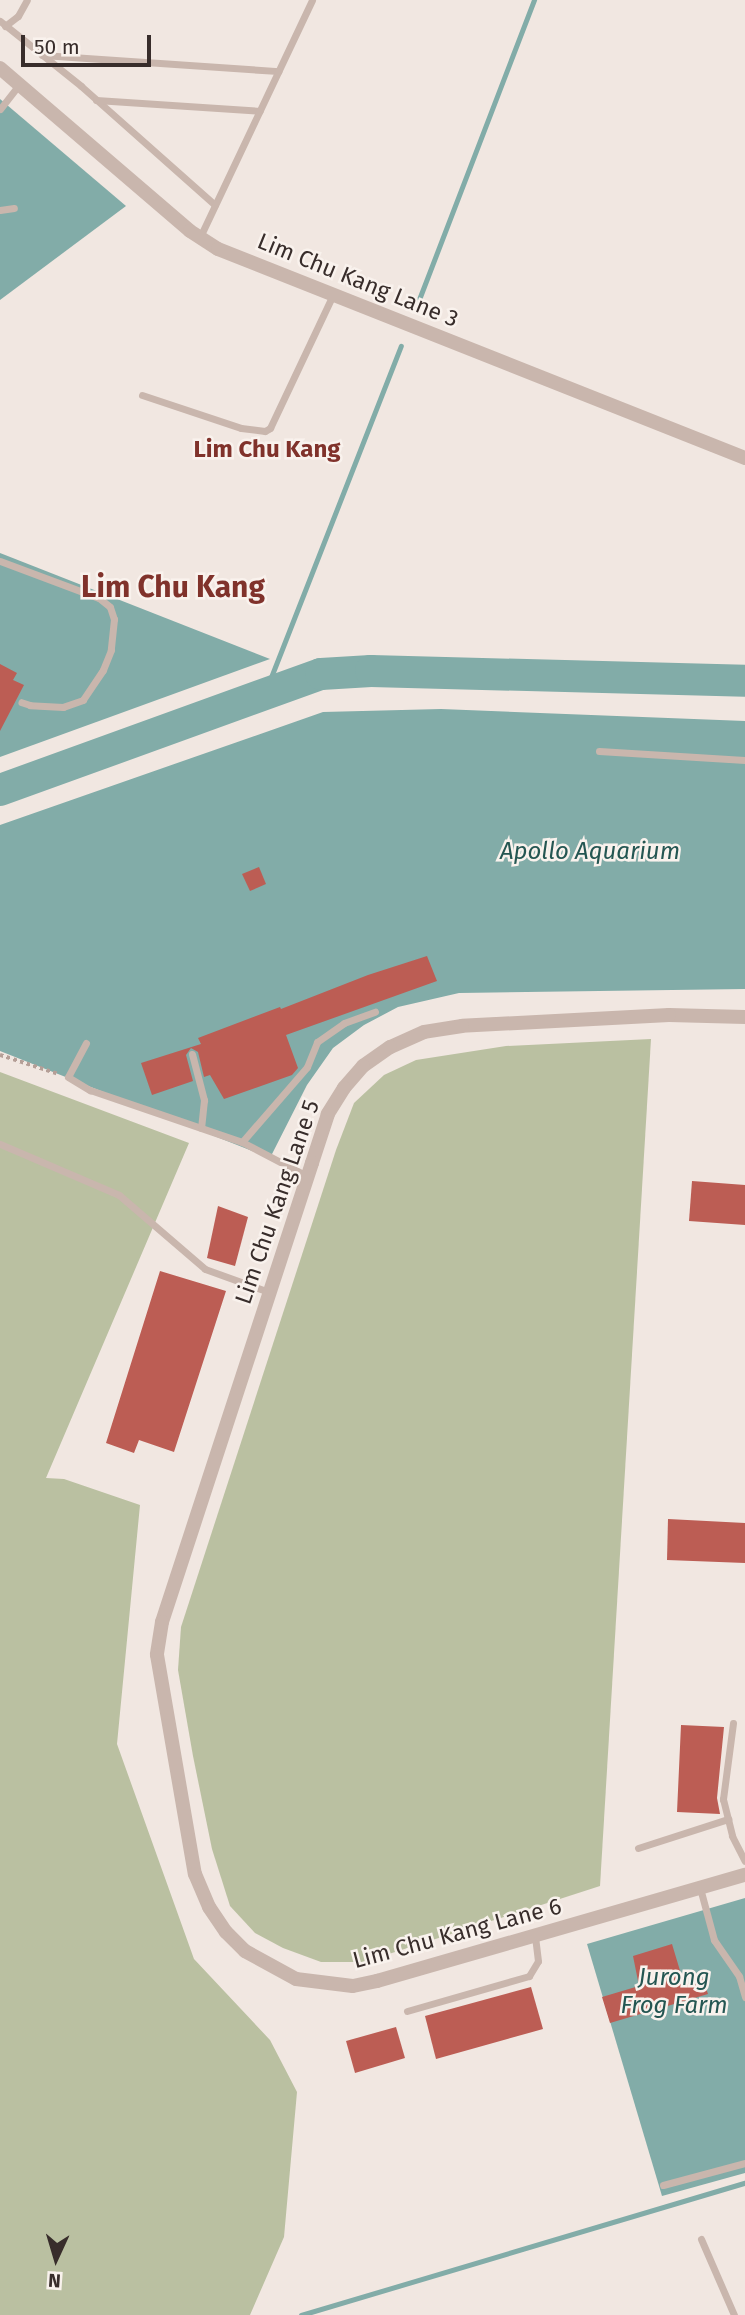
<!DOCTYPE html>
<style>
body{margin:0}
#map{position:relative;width:745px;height:2315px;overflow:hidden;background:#f1e7e1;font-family:"Fira Sans",sans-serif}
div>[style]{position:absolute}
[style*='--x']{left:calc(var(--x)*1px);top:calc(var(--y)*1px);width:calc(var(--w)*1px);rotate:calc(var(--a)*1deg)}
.green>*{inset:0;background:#bac0a1}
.water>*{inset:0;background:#82aca8}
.stream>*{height:5px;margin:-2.5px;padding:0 2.5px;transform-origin:2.5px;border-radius:2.5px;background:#82aca8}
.river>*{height:32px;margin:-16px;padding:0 16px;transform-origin:16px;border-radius:16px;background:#82aca8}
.building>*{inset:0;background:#bc5d54}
.path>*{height:3.5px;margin-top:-1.75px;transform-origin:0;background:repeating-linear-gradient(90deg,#b59f97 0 3.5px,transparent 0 7px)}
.service>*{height:7px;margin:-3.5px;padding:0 3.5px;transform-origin:3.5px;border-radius:3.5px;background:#c9b6ad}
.minor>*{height:14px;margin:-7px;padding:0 7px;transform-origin:7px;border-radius:7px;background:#c9b6ad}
span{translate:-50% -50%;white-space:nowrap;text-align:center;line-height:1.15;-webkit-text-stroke:5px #f9f2ed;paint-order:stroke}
.street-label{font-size:23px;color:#382d2b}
.neighbourhood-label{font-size:24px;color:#80322b;font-weight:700}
.water-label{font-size:24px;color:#245652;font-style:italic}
.district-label{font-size:30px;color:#80322b;font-weight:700}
.north{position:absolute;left:21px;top:2224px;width:70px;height:70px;-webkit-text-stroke:5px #f9f2ed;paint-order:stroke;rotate:184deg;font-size:19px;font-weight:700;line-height:28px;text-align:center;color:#382d2b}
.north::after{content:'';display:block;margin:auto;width:24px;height:32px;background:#382d2b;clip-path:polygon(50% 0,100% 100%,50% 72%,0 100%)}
.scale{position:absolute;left:21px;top:35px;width:130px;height:32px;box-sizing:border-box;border:4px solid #382d2b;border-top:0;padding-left:9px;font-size:21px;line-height:24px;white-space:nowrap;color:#382d2b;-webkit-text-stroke:5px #f9f2ed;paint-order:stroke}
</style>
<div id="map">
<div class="green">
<i style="clip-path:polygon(651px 1039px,600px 1886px,364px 1962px,321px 1962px,283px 1948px,255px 1933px,230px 1906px,212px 1849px,193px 1756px,178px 1670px,181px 1627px,336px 1150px,354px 1103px,384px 1075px,416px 1060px,506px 1046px)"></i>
<i style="clip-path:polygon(0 1072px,189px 1143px,46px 1478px,64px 1479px,140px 1505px,117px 1744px,194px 1959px,270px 2040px,297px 2092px,284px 2237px,250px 2315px,0 2315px)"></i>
</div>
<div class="water">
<i style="clip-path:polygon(0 99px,126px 206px,0 300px)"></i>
<i style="clip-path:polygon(0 553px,270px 659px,0 757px)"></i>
<i style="clip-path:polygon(441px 709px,745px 721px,745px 989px,459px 993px,398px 1007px,364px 1025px,333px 1048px,307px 1085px,270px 1158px,0 1051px,0 825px,323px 712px)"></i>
<i style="clip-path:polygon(745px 1898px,745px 2173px,662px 2196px,587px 1944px)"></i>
</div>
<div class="stream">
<i style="--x:418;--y:302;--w:324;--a:-69"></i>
<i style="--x:264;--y:695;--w:375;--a:-68.6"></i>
<i style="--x:301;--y:2315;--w:463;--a:-16.6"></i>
</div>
<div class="river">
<i style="--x:0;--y:790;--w:341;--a:-19.9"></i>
<i style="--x:321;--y:674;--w:50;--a:-3.4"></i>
<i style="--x:371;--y:671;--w:374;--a:1.5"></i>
</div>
<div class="building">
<i style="clip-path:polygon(0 664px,17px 673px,13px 680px,24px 685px,0 731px)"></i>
<i style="clip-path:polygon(259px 867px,266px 884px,250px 891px,242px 874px)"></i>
<i style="clip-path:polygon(427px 956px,437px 981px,286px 1035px,298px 1068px,292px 1075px,224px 1099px,210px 1075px,204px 1077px,198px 1052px,191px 1048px,186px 1055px,193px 1081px,152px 1095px,141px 1063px,201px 1044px,198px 1038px,280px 1007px,281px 1009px,368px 975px)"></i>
<i style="clip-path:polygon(692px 1181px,745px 1185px,745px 1225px,689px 1221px)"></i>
<i style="clip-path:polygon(218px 1206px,248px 1217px,235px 1266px,207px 1258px)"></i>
<i style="clip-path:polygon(160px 1271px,226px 1291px,174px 1452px,139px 1440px,134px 1453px,106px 1443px)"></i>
<i style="clip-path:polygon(668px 1519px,745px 1523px,745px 1563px,667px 1560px)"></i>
<i style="clip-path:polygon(681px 1725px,724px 1727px,717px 1798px,720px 1814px,677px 1812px)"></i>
<i style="clip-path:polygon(672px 1944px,684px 1984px,703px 1979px,708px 1994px,610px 2023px,602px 1997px,639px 1986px,633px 1956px)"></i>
<i style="clip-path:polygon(531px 1987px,543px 2029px,436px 2059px,425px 2016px)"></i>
<i style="clip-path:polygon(396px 2027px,405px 2058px,355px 2073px,346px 2041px)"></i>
</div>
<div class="path">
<i style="--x:0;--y:1055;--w:62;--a:17.9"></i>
</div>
<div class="service">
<i style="--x:0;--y:21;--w:104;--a:38.7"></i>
<i style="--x:81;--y:86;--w:179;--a:41.6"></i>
<i style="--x:5;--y:26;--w:16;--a:-38"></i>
<i style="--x:18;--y:16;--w:18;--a:-61"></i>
<i style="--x:42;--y:55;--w:237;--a:3.9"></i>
<i style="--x:96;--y:100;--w:164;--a:3.8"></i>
<i style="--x:0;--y:109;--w:31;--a:-52"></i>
<i style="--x:0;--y:210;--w:14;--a:-8"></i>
<i style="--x:200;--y:237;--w:262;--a:-64.7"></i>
<i style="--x:142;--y:395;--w:104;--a:18.4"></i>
<i style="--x:241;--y:428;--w:24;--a:7"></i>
<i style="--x:265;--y:431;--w:6;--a:-31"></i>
<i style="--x:270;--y:428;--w:147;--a:-64.7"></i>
<i style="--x:0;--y:561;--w:106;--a:20.5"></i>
<i style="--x:99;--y:598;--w:14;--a:39"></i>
<i style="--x:110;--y:607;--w:13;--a:72"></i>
<i style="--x:114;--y:619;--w:31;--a:96"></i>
<i style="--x:111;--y:650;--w:22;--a:112"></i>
<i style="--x:103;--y:670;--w:36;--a:124"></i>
<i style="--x:83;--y:700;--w:21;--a:161"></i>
<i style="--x:63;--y:707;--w:33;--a:-177"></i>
<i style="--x:30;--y:705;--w:9;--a:-162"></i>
<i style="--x:599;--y:751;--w:146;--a:3.5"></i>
<i style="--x:86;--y:1043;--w:38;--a:118"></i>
<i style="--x:68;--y:1077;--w:26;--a:31"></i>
<i style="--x:90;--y:1090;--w:161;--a:18.9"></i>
<i style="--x:242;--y:1142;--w:73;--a:27.6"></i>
<i style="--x:192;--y:1054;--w:48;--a:75.4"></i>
<i style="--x:204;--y:1100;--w:28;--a:96"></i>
<i style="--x:242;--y:1142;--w:99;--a:-49.1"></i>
<i style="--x:307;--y:1067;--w:27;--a:-68"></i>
<i style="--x:317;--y:1042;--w:33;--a:-35"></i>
<i style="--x:344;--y:1023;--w:33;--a:-20"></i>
<i style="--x:0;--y:1144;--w:129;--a:23.2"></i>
<i style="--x:119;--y:1195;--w:113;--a:40.7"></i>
<i style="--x:205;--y:1269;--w:68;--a:19.8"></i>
<i style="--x:733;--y:1723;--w:77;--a:97.5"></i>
<i style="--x:723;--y:1799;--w:38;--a:76"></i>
<i style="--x:732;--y:1836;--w:28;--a:63"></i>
<i style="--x:638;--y:1848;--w:95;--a:-17.9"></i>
<i style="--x:700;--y:1888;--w:54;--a:74.9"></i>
<i style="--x:714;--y:1940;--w:44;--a:55.2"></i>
<i style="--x:739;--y:1976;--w:22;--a:74"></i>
<i style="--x:407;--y:2011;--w:127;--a:-16"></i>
<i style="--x:529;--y:1976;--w:17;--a:-59"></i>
<i style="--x:538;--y:1961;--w:25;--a:-97"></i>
<i style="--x:663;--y:2185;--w:85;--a:-15"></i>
<i style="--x:701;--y:2239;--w:83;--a:66.5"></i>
</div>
<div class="minor">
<i style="--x:0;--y:68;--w:250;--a:40.6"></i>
<i style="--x:190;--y:231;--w:33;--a:33"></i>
<i style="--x:218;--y:249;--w:567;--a:21.63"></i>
<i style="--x:745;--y:1017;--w:76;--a:-178.5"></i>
<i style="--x:669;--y:1015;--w:207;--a:177"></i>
<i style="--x:462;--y:1026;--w:38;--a:171"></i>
<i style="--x:424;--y:1032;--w:37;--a:156"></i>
<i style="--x:390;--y:1047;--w:33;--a:145"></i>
<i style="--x:363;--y:1066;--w:29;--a:131"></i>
<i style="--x:344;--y:1088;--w:31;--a:122"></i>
<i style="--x:328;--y:1114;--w:52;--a:108.1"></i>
<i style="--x:312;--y:1163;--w:483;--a:108.1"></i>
<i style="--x:162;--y:1622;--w:33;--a:99"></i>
<i style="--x:157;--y:1655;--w:222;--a:80.2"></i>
<i style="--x:195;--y:1874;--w:36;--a:67"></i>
<i style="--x:209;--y:1907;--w:30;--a:56"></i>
<i style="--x:226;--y:1932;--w:27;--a:45"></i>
<i style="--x:245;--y:1951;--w:58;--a:28.8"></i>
<i style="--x:296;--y:1979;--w:57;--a:7"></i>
<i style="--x:353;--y:1986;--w:25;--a:-12"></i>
<i style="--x:377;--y:1981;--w:383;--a:-16.1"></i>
</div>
<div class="street-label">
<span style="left:358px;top:280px;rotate:22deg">Lim Chu Kang Lane 3</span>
<span style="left:277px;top:1202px;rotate:-71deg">Lim Chu Kang Lane 5</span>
<span style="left:457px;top:1933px;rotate:-15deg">Lim Chu Kang Lane 6</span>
</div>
<div class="neighbourhood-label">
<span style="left:267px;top:450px">Lim Chu Kang</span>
</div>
<div class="water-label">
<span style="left:590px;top:852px">Apollo Aquarium</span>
<span style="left:674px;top:1992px">Jurong<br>Frog Farm</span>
</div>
<div class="district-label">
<span style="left:173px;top:587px">Lim Chu Kang</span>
</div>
<div class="north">N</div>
<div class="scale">50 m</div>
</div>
